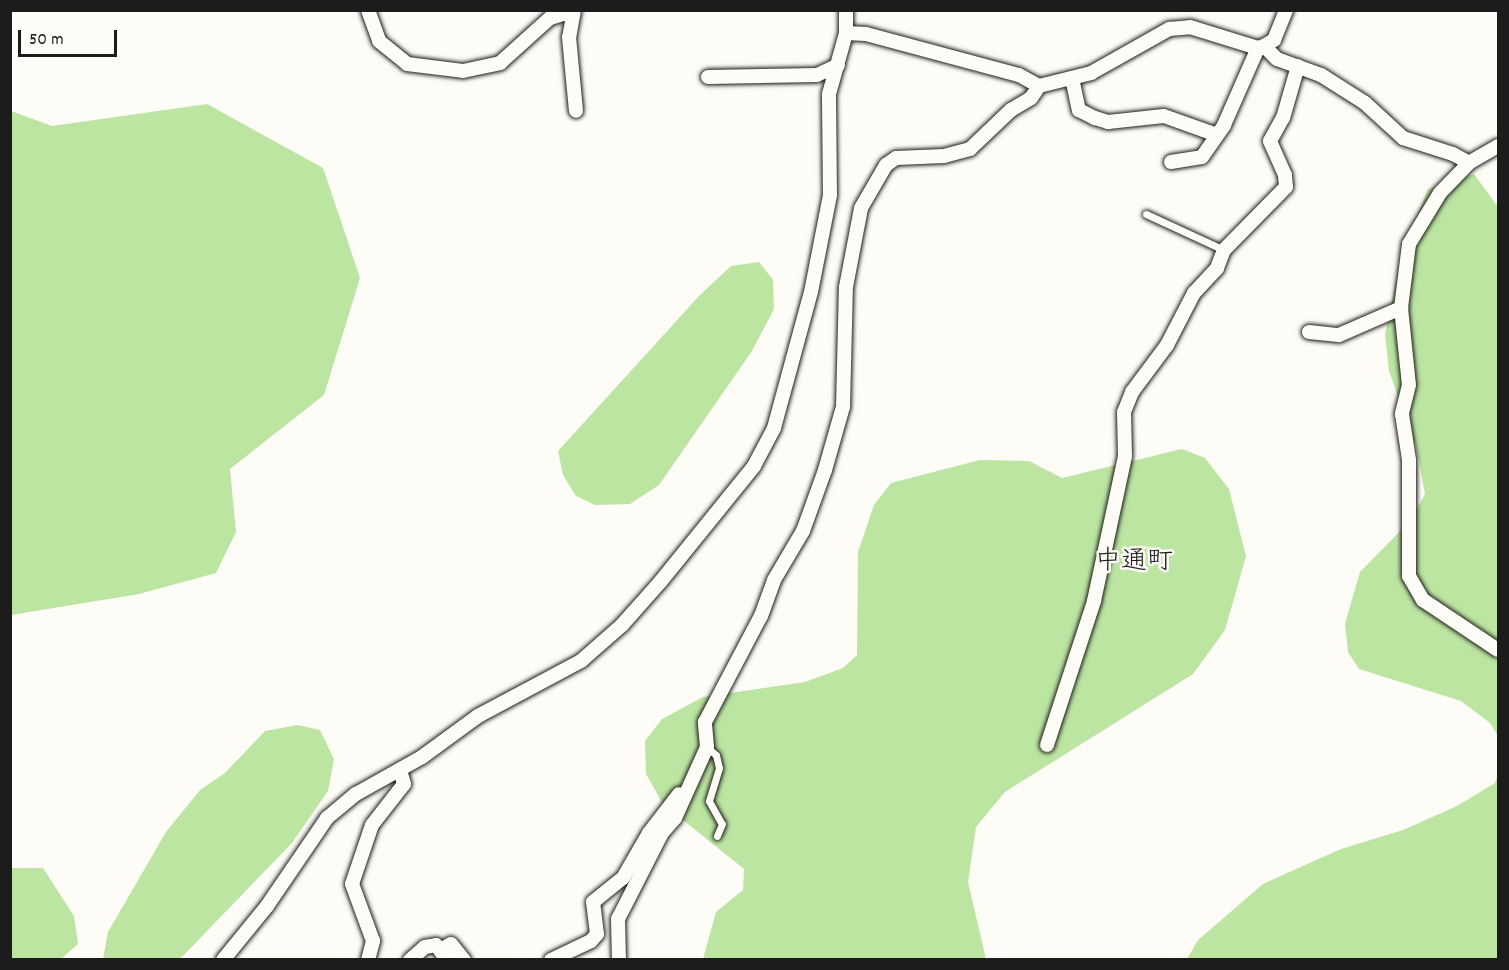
<!DOCTYPE html>
<meta charset="utf-8">
<style>
body{margin:0}
#map{position:relative;width:1509px;height:970px;overflow:hidden;background:#fdfcf7;font-family:Dekko,"Klee One",sans-serif}
div>[style]{position:absolute}
[style*='--x']{left:calc(var(--x)*1px);top:calc(var(--y)*1px);width:calc(var(--w)*1px);rotate:calc(var(--a)*1deg)}
.green>*{inset:0;background:#bce5a1}
.roads{filter:drop-shadow(0 0 2px #1c1c1c) drop-shadow(0 0 2px #1c1c1c)}
.lane>*{height:7px;margin:-3.5px;padding:0 3.5px;transform-origin:3.5px;border-radius:3.5px;background:#fdfcf7}
.street>*{height:14px;margin:-7px;padding:0 7px;transform-origin:7px;border-radius:7px;background:#fdfcf7}
span{translate:-50% -50%;white-space:nowrap;text-align:center;line-height:1.15;-webkit-text-stroke:5px #fdfcf7;paint-order:stroke}
.quarter-label{font-size:26px;color:#1c1c1c}
.frame{position:absolute;inset:0;border:12px solid #1c1c1c;pointer-events:none}
.scale{position:absolute;left:18px;top:30px;width:99px;height:27px;box-sizing:border-box;border:3px solid #1c1c1c;border-top:0;padding-left:8px;font-size:18px;line-height:21px;white-space:nowrap;color:#1c1c1c;-webkit-text-stroke:4px #fdfcf7;paint-order:stroke}
</style>
<div id="map">
<div class="green">
<i style="clip-path:polygon(207px 104px,323px 168px,360px 278px,324px 395px,230px 469px,236px 532px,216px 573px,139px 594px,11px 615px,11px 111px,52px 126px)"></i>
<i style="clip-path:polygon(1474px 174px,1498px 207px,1498px 736px,1490px 723px,1461px 701px,1359px 669px,1348px 652px,1345px 624px,1360px 572px,1411px 520px,1425px 494px,1416px 446px,1389px 371px,1385px 334px,1401px 256px,1428px 189px)"></i>
<i style="clip-path:polygon(759px 262px,773px 280px,774px 309px,752px 351px,659px 485px,630px 504px,595px 505px,576px 496px,563px 475px,558px 451px,700px 295px,731px 266px)"></i>
<i style="clip-path:polygon(1182px 449px,1205px 458px,1229px 489px,1246px 556px,1225px 630px,1193px 674px,1005px 792px,976px 827px,968px 882px,986px 959px,703px 959px,716px 912px,743px 890px,744px 869px,663px 804px,646px 774px,645px 741px,662px 719px,703px 697px,805px 682px,843px 668px,857px 655px,858px 552px,874px 505px,891px 483px,980px 460px,1029px 461px,1062px 478px)"></i>
<i style="clip-path:polygon(298px 725px,320px 730px,334px 759px,328px 791px,292px 843px,180px 959px,103px 959px,108px 932px,166px 832px,200px 790px,225px 773px,265px 731px)"></i>
<i style="clip-path:polygon(1498px 774px,1498px 959px,1187px 959px,1198px 940px,1263px 884px,1341px 849px,1403px 830px,1457px 806px,1495px 783px)"></i>
<i style="clip-path:polygon(11px 868px,43px 868px,74px 916px,78px 944px,61px 959px,11px 959px)"></i>
</div>
<div class="roads">
<div class="lane">
<i style="--x:1146;--y:214;--w:86;--a:24.8"></i>
<i style="--x:707;--y:747;--w:12;--a:42"></i>
<i style="--x:716;--y:755;--w:13;--a:77"></i>
<i style="--x:719;--y:768;--w:34;--a:107"></i>
<i style="--x:709;--y:801;--w:26;--a:61"></i>
<i style="--x:722;--y:824;--w:13;--a:113"></i>
</div>
<div class="street">
<i style="--x:368;--y:10;--w:33;--a:70"></i>
<i style="--x:379;--y:41;--w:36;--a:39"></i>
<i style="--x:407;--y:64;--w:56;--a:7.1"></i>
<i style="--x:463;--y:71;--w:38;--a:-12"></i>
<i style="--x:500;--y:63;--w:67;--a:-42"></i>
<i style="--x:550;--y:18;--w:24;--a:-17"></i>
<i style="--x:574;--y:10;--w:27;--a:100"></i>
<i style="--x:569;--y:37;--w:74;--a:84.6"></i>
<i style="--x:846;--y:33;--w:20;--a:3"></i>
<i style="--x:866;--y:34;--w:158;--a:15"></i>
<i style="--x:1019;--y:75;--w:23;--a:29"></i>
<i style="--x:1264;--y:46;--w:18;--a:45"></i>
<i style="--x:1277;--y:59;--w:47;--a:20"></i>
<i style="--x:1321;--y:75;--w:52;--a:32.5"></i>
<i style="--x:1365;--y:103;--w:52;--a:42.6"></i>
<i style="--x:1403;--y:138;--w:52;--a:17.7"></i>
<i style="--x:1453;--y:154;--w:18;--a:29"></i>
<i style="--x:708;--y:77;--w:109;--a:-1.1"></i>
<i style="--x:817;--y:75;--w:23;--a:-25"></i>
<i style="--x:1072;--y:78;--w:33;--a:78"></i>
<i style="--x:1079;--y:110;--w:18;--a:27"></i>
<i style="--x:1095;--y:118;--w:14;--a:17"></i>
<i style="--x:1108;--y:122;--w:56;--a:-6.1"></i>
<i style="--x:1164;--y:116;--w:56;--a:19.7"></i>
<i style="--x:1498;--y:146;--w:34;--a:150"></i>
<i style="--x:1469;--y:163;--w:42;--a:134"></i>
<i style="--x:1440;--y:193;--w:60;--a:121.3"></i>
<i style="--x:1409;--y:244;--w:64;--a:97.1"></i>
<i style="--x:1401;--y:308;--w:77;--a:84.1"></i>
<i style="--x:1409;--y:385;--w:30;--a:104"></i>
<i style="--x:1402;--y:414;--w:47;--a:81.3"></i>
<i style="--x:1409;--y:460;--w:116;--a:90"></i>
<i style="--x:1409;--y:576;--w:28;--a:60"></i>
<i style="--x:1423;--y:600;--w:90;--a:33.7"></i>
<i style="--x:1171;--y:162;--w:31;--a:-9"></i>
<i style="--x:1202;--y:157;--w:39;--a:-55"></i>
<i style="--x:1224;--y:125;--w:84;--a:-66.2"></i>
<i style="--x:1309;--y:332;--w:30;--a:6"></i>
<i style="--x:1339;--y:335;--w:68;--a:-23.5"></i>
<i style="--x:1047;--y:745;--w:151;--a:-71.9"></i>
<i style="--x:1094;--y:601;--w:148;--a:-77.9"></i>
<i style="--x:1125;--y:456;--w:44;--a:-91.3"></i>
<i style="--x:1124;--y:412;--w:22;--a:-68"></i>
<i style="--x:1132;--y:392;--w:59;--a:-53.3"></i>
<i style="--x:1167;--y:345;--w:59;--a:-62.6"></i>
<i style="--x:1194;--y:293;--w:34;--a:-47"></i>
<i style="--x:1217;--y:268;--w:19;--a:-69"></i>
<i style="--x:1224;--y:250;--w:88;--a:-45.5"></i>
<i style="--x:1286;--y:187;--w:12;--a:-95"></i>
<i style="--x:1285;--y:175;--w:37;--a:-114"></i>
<i style="--x:1270;--y:141;--w:26;--a:-61"></i>
<i style="--x:1283;--y:118;--w:54;--a:-73.9"></i>
<i style="--x:442;--y:949;--w:10;--a:-29"></i>
<i style="--x:451;--y:944;--w:21;--a:51"></i>
<i style="--x:223;--y:960;--w:70;--a:-50.8"></i>
<i style="--x:267;--y:906;--w:107;--a:-55.7"></i>
<i style="--x:327;--y:818;--w:38;--a:-40"></i>
<i style="--x:356;--y:794;--w:76;--a:-29.3"></i>
<i style="--x:422;--y:757;--w:69;--a:-36.2"></i>
<i style="--x:478;--y:716;--w:117;--a:-28.1"></i>
<i style="--x:581;--y:661;--w:55;--a:-41.3"></i>
<i style="--x:622;--y:625;--w:59;--a:-48.4"></i>
<i style="--x:661;--y:581;--w:148;--a:-51"></i>
<i style="--x:754;--y:466;--w:43;--a:-62.2"></i>
<i style="--x:774;--y:428;--w:141;--a:-74.8"></i>
<i style="--x:811;--y:292;--w:99;--a:-78.9"></i>
<i style="--x:830;--y:195;--w:101;--a:-90.6"></i>
<i style="--x:829;--y:94;--w:63;--a:-74.4"></i>
<i style="--x:846;--y:33;--w:23;--a:-90"></i>
<i style="--x:368;--y:960;--w:20;--a:-75"></i>
<i style="--x:373;--y:941;--w:61;--a:-110.2"></i>
<i style="--x:352;--y:884;--w:62;--a:-71.3"></i>
<i style="--x:372;--y:825;--w:52;--a:-52"></i>
<i style="--x:404;--y:784;--w:15;--a:-106"></i>
<i style="--x:410;--y:960;--w:20;--a:-41"></i>
<i style="--x:425;--y:947;--w:11;--a:-10"></i>
<i style="--x:436;--y:945;--w:19;--a:54"></i>
<i style="--x:551;--y:960;--w:44;--a:-25.4"></i>
<i style="--x:591;--y:941;--w:9;--a:-49"></i>
<i style="--x:597;--y:934;--w:32;--a:-97"></i>
<i style="--x:593;--y:902;--w:38;--a:-39"></i>
<i style="--x:623;--y:878;--w:52;--a:-60"></i>
<i style="--x:649;--y:833;--w:49;--a:-52.4"></i>
<i style="--x:619;--y:960;--w:41;--a:-91.4"></i>
<i style="--x:618;--y:919;--w:97;--a:-62.9"></i>
<i style="--x:662;--y:833;--w:20;--a:-49"></i>
<i style="--x:675;--y:818;--w:78;--a:-65.7"></i>
<i style="--x:707;--y:747;--w:25;--a:-95"></i>
<i style="--x:705;--y:722;--w:120;--a:-62.2"></i>
<i style="--x:761;--y:616;--w:38;--a:-70"></i>
<i style="--x:774;--y:580;--w:57;--a:-59.4"></i>
<i style="--x:803;--y:531;--w:65;--a:-70.2"></i>
<i style="--x:825;--y:470;--w:66;--a:-74.1"></i>
<i style="--x:843;--y:407;--w:120;--a:-88.6"></i>
<i style="--x:846;--y:287;--w:80;--a:-79.2"></i>
<i style="--x:861;--y:208;--w:50;--a:-59.8"></i>
<i style="--x:886;--y:165;--w:12;--a:-35"></i>
<i style="--x:896;--y:158;--w:48;--a:-2.4"></i>
<i style="--x:944;--y:156;--w:27;--a:-15"></i>
<i style="--x:970;--y:149;--w:57;--a:-43.6"></i>
<i style="--x:1011;--y:110;--w:23;--a:-31"></i>
<i style="--x:1031;--y:98;--w:14;--a:-56"></i>
<i style="--x:1039;--y:86;--w:54;--a:-14"></i>
<i style="--x:1091;--y:73;--w:90;--a:-29.4"></i>
<i style="--x:1169;--y:29;--w:21;--a:-5"></i>
<i style="--x:1190;--y:27;--w:71;--a:17.2"></i>
<i style="--x:1258;--y:48;--w:6;--a:-18"></i>
<i style="--x:1264;--y:46;--w:12;--a:-31"></i>
<i style="--x:1274;--y:40;--w:32;--a:-68"></i>
</div>
</div>
<div class="quarter-label">
<span style="left:1134px;top:563px">中通町</span>
</div>
<div class="frame"></div>
<div class="scale">50 m</div>
</div>
